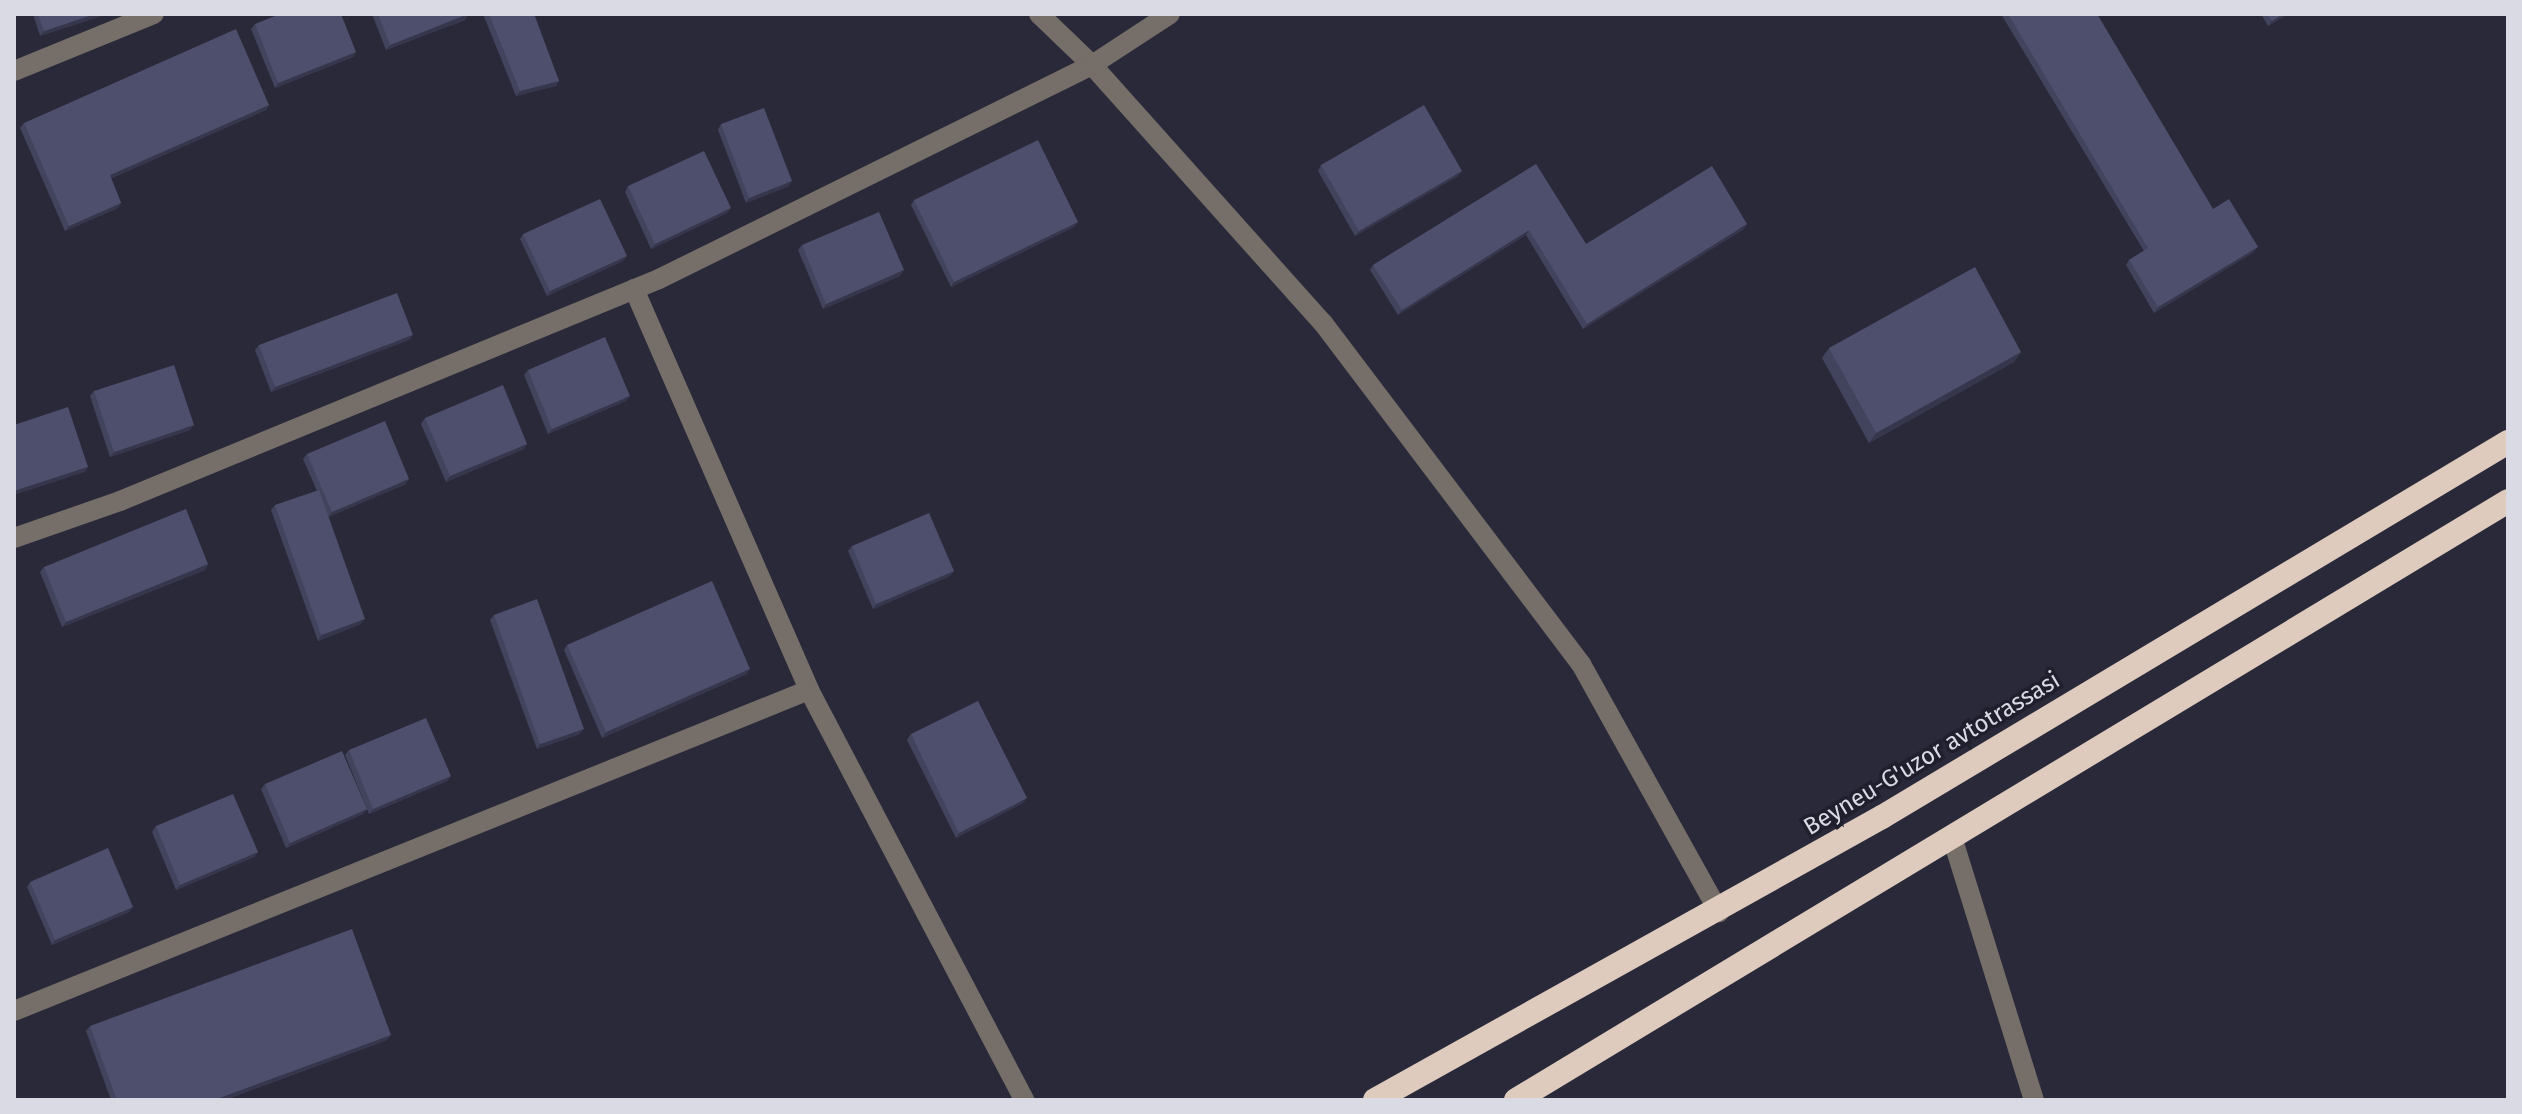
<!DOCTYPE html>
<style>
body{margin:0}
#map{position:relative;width:2522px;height:1114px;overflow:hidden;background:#292939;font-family:"Fira Sans",sans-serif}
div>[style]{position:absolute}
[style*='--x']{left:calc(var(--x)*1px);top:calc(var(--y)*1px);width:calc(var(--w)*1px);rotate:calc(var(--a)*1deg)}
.minor>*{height:20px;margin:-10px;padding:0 10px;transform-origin:10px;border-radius:10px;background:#766e68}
.highway>*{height:24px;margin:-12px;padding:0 12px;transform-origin:12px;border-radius:12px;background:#decbbe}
.wall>*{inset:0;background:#42445e}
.shaded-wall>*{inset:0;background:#36374c}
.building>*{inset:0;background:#4d4f6d}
span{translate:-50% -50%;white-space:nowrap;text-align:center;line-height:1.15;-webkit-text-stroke:7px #201f2e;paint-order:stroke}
.street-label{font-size:24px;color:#dadae5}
.frame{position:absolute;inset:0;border:16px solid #dadae5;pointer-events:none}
</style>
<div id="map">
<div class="minor">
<i style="--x:1039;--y:14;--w:74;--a:43.9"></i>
<i style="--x:1092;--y:65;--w:346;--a:48.2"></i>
<i style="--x:1323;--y:323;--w:428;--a:52.9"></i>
<i style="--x:1581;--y:664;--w:284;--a:60.9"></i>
<i style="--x:14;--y:71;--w:151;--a:-22.2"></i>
<i style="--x:634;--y:289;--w:438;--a:66.4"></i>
<i style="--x:809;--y:690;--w:463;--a:62.3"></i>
<i style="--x:14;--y:538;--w:112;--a:-19.2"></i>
<i style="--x:120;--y:501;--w:583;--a:-22.39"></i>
<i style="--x:659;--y:279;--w:483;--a:-26.3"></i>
<i style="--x:1092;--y:65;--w:93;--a:-33.2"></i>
<i style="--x:1952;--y:837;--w:275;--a:72.7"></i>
<i style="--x:14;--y:1011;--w:857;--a:-21.99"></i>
</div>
<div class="highway">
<i style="--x:1375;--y:1100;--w:581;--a:-29.17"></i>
<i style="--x:1882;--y:817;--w:730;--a:-30.92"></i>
<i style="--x:1516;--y:1100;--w:1159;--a:-31.12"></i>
</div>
<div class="wall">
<i style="clip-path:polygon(33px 14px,107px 14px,40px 36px)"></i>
<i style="clip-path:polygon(372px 14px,468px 14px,465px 20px,386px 50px)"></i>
<i style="clip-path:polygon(483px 14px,534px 14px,559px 81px,556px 86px,516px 96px)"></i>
<i style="clip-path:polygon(2001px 14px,2097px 14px,2213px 209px,2254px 252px,2154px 313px,2126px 265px,2129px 260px,2144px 251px)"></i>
<i style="clip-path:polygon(2261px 14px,2288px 14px,2268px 26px)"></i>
<i style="clip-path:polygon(255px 24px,356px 52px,353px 57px,275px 88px,251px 29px)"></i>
<i style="clip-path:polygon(269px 105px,266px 110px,111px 178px,121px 203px,118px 208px,65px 231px,20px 128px,24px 123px)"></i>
<i style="clip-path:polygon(721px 124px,789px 186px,746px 203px,718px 130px)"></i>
<i style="clip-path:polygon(1536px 164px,1586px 244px,1744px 229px,1583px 329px,1526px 235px,1398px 315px,1370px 270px,1373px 265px)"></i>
<i style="clip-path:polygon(1321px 165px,1458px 176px,1355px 236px,1318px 171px)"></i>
<i style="clip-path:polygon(628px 186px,727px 213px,651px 249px,625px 192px)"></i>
<i style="clip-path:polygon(914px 200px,1078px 222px,1074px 227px,951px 287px,911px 205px)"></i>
<i style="clip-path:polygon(523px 234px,623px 261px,547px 296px,520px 239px)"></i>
<i style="clip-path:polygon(802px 245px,900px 276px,823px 309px,798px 250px)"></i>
<i style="clip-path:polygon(409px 340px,271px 392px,255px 350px,259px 345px)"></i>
<i style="clip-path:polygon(1829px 348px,2021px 352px,2014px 362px,1869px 443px,1822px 358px)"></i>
<i style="clip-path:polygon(528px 370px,626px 401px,548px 434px,524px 375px)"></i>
<i style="clip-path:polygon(94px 391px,190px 430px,110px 457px,90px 396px)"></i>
<i style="clip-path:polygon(425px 418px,524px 449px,446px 482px,421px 424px)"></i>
<i style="clip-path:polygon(307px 454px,406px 484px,328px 517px,361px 624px,318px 641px,271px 510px,275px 505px,317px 491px,303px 459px)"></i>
<i style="clip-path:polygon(852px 546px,954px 571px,950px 576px,873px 609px,848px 551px)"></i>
<i style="clip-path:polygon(208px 564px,205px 570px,62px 627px,40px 572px,44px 567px)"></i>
<i style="clip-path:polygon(494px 615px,580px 734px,537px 749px,490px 620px)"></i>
<i style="clip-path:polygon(567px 645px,747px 674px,602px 738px,564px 650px)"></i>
<i style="clip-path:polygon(911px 734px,1023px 803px,956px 838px,907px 740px)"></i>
<i style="clip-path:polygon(349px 750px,451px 776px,447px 781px,369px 814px,345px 755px)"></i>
<i style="clip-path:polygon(265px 784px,367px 809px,363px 814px,286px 848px,261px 789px)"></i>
<i style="clip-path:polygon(156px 826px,258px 852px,254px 857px,176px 890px,152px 832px)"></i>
<i style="clip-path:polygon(30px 882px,133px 907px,129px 912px,52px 945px,27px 887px)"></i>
<i style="clip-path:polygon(90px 1026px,387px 1040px,225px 1100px,111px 1100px,86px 1031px)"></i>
</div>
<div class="shaded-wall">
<i style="clip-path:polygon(95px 14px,107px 14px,40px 36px,44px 31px)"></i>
<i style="clip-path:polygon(468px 14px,465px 20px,386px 50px,390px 45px)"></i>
<i style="clip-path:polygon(2283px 14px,2288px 14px,2268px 26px,2272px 21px)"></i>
<i style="clip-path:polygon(356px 52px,353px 57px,275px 88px,278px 83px)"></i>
<i style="clip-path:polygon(559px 81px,556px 86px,516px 96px,520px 91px)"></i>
<i style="clip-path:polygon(269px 105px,266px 110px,106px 181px,110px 175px)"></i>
<i style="clip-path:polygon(1462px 171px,1458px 176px,1355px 236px,1359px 231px)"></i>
<i style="clip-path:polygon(792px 181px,789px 186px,746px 203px,749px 198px)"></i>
<i style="clip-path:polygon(121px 203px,118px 208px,65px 231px,69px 226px)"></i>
<i style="clip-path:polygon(731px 208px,727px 213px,651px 249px,655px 244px)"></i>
<i style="clip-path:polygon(1078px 222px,1074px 227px,951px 287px,954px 282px)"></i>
<i style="clip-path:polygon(1747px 224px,1744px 229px,1583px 329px,1587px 324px)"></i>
<i style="clip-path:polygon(1529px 230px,1526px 235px,1398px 315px,1402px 310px)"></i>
<i style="clip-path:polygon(2258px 247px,2254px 252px,2154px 313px,2158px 307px)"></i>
<i style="clip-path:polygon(627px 256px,623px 261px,547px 296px,550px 291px)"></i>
<i style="clip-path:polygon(904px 270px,900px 276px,823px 309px,826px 304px)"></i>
<i style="clip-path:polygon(413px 335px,409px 340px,271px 392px,275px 387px)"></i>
<i style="clip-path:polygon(2021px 352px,2014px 362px,1869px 443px,1876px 433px)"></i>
<i style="clip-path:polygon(630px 396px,626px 401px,548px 434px,552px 429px)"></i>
<i style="clip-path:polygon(194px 425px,190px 430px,110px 457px,114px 452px)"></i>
<i style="clip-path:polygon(527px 444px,524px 449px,446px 482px,450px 476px)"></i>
<i style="clip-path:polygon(88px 467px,85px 472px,14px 495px,14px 491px)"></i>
<i style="clip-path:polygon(409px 479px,406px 484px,328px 517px,332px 512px)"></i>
<i style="clip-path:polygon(208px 564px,205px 570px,62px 627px,66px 622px)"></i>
<i style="clip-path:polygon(954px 571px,950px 576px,873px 609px,876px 604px)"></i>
<i style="clip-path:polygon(365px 619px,361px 624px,318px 641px,321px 635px)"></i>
<i style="clip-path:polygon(750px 669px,747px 674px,602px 738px,606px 732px)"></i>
<i style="clip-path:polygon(584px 729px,580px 734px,537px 749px,540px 744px)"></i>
<i style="clip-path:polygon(451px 776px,447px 781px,369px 814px,373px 809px)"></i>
<i style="clip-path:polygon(1027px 798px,1023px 803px,956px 838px,959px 833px)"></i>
<i style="clip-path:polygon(367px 809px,363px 814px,286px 848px,290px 843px)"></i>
<i style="clip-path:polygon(258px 852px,254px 857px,176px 890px,180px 885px)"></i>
<i style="clip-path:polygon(133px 907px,129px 912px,52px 945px,55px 940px)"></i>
<i style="clip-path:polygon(391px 1035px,387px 1040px,225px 1100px,214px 1100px)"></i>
</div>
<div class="building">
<i style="clip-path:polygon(38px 14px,95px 14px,44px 31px)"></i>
<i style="clip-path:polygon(280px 14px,341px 14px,356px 52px,278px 83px,255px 24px)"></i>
<i style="clip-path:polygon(378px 14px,468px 14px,390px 45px)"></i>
<i style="clip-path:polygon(489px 14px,534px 14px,559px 81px,520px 91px)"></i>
<i style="clip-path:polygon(2008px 14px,2097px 14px,2213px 209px,2229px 199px,2258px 247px,2158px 307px,2129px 260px,2148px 248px)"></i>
<i style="clip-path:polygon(2267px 14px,2283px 14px,2272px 21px)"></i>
<i style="clip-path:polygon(236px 29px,269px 105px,110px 175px,121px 203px,69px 226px,24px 123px)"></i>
<i style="clip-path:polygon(1424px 105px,1462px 171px,1359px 231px,1321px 165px)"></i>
<i style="clip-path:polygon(764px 108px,792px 181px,749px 198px,721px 124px)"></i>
<i style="clip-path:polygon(1038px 140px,1078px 222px,954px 282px,914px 200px)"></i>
<i style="clip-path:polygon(704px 151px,731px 208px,655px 244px,628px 186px)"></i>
<i style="clip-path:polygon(1536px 164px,1586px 244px,1712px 166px,1747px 224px,1587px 324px,1529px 230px,1402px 310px,1373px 265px)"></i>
<i style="clip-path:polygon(600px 199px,627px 256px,550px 291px,523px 234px)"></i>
<i style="clip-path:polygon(879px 212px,904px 270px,826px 304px,802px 245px)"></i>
<i style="clip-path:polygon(1975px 267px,2021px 352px,1876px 433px,1829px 348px)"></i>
<i style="clip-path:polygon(397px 293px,413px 335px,275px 387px,259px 345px)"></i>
<i style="clip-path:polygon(605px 337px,630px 396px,552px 429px,528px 370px)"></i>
<i style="clip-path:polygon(174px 365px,194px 425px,114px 452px,94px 391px)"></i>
<i style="clip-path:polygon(503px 385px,527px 444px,450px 476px,425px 418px)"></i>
<i style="clip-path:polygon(68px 407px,88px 467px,14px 491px,14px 425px)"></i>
<i style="clip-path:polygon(385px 421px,409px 479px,332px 512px,307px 454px)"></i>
<i style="clip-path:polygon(319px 490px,365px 619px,321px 635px,275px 505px)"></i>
<i style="clip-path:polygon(186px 509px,208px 564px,66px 622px,44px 567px)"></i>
<i style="clip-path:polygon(929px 513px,954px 571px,876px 604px,852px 546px)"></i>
<i style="clip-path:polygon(712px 581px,750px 669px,606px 732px,567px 645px)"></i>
<i style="clip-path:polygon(537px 599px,584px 729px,540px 744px,494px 615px)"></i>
<i style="clip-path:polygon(978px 701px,1027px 798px,959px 833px,911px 734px)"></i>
<i style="clip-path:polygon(426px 718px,451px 776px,373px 809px,349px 750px)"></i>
<i style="clip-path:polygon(342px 751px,367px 809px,290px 843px,265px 784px)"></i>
<i style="clip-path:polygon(233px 794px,258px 852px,180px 885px,156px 826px)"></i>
<i style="clip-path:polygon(108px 848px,133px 907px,55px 940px,30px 882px)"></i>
<i style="clip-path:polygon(352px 929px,391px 1035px,214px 1100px,117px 1100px,90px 1026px)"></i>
</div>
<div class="street-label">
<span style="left:1932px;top:754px;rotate:-31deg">Beyneu-G'uzor avtotrassasi</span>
</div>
<div class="frame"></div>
</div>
